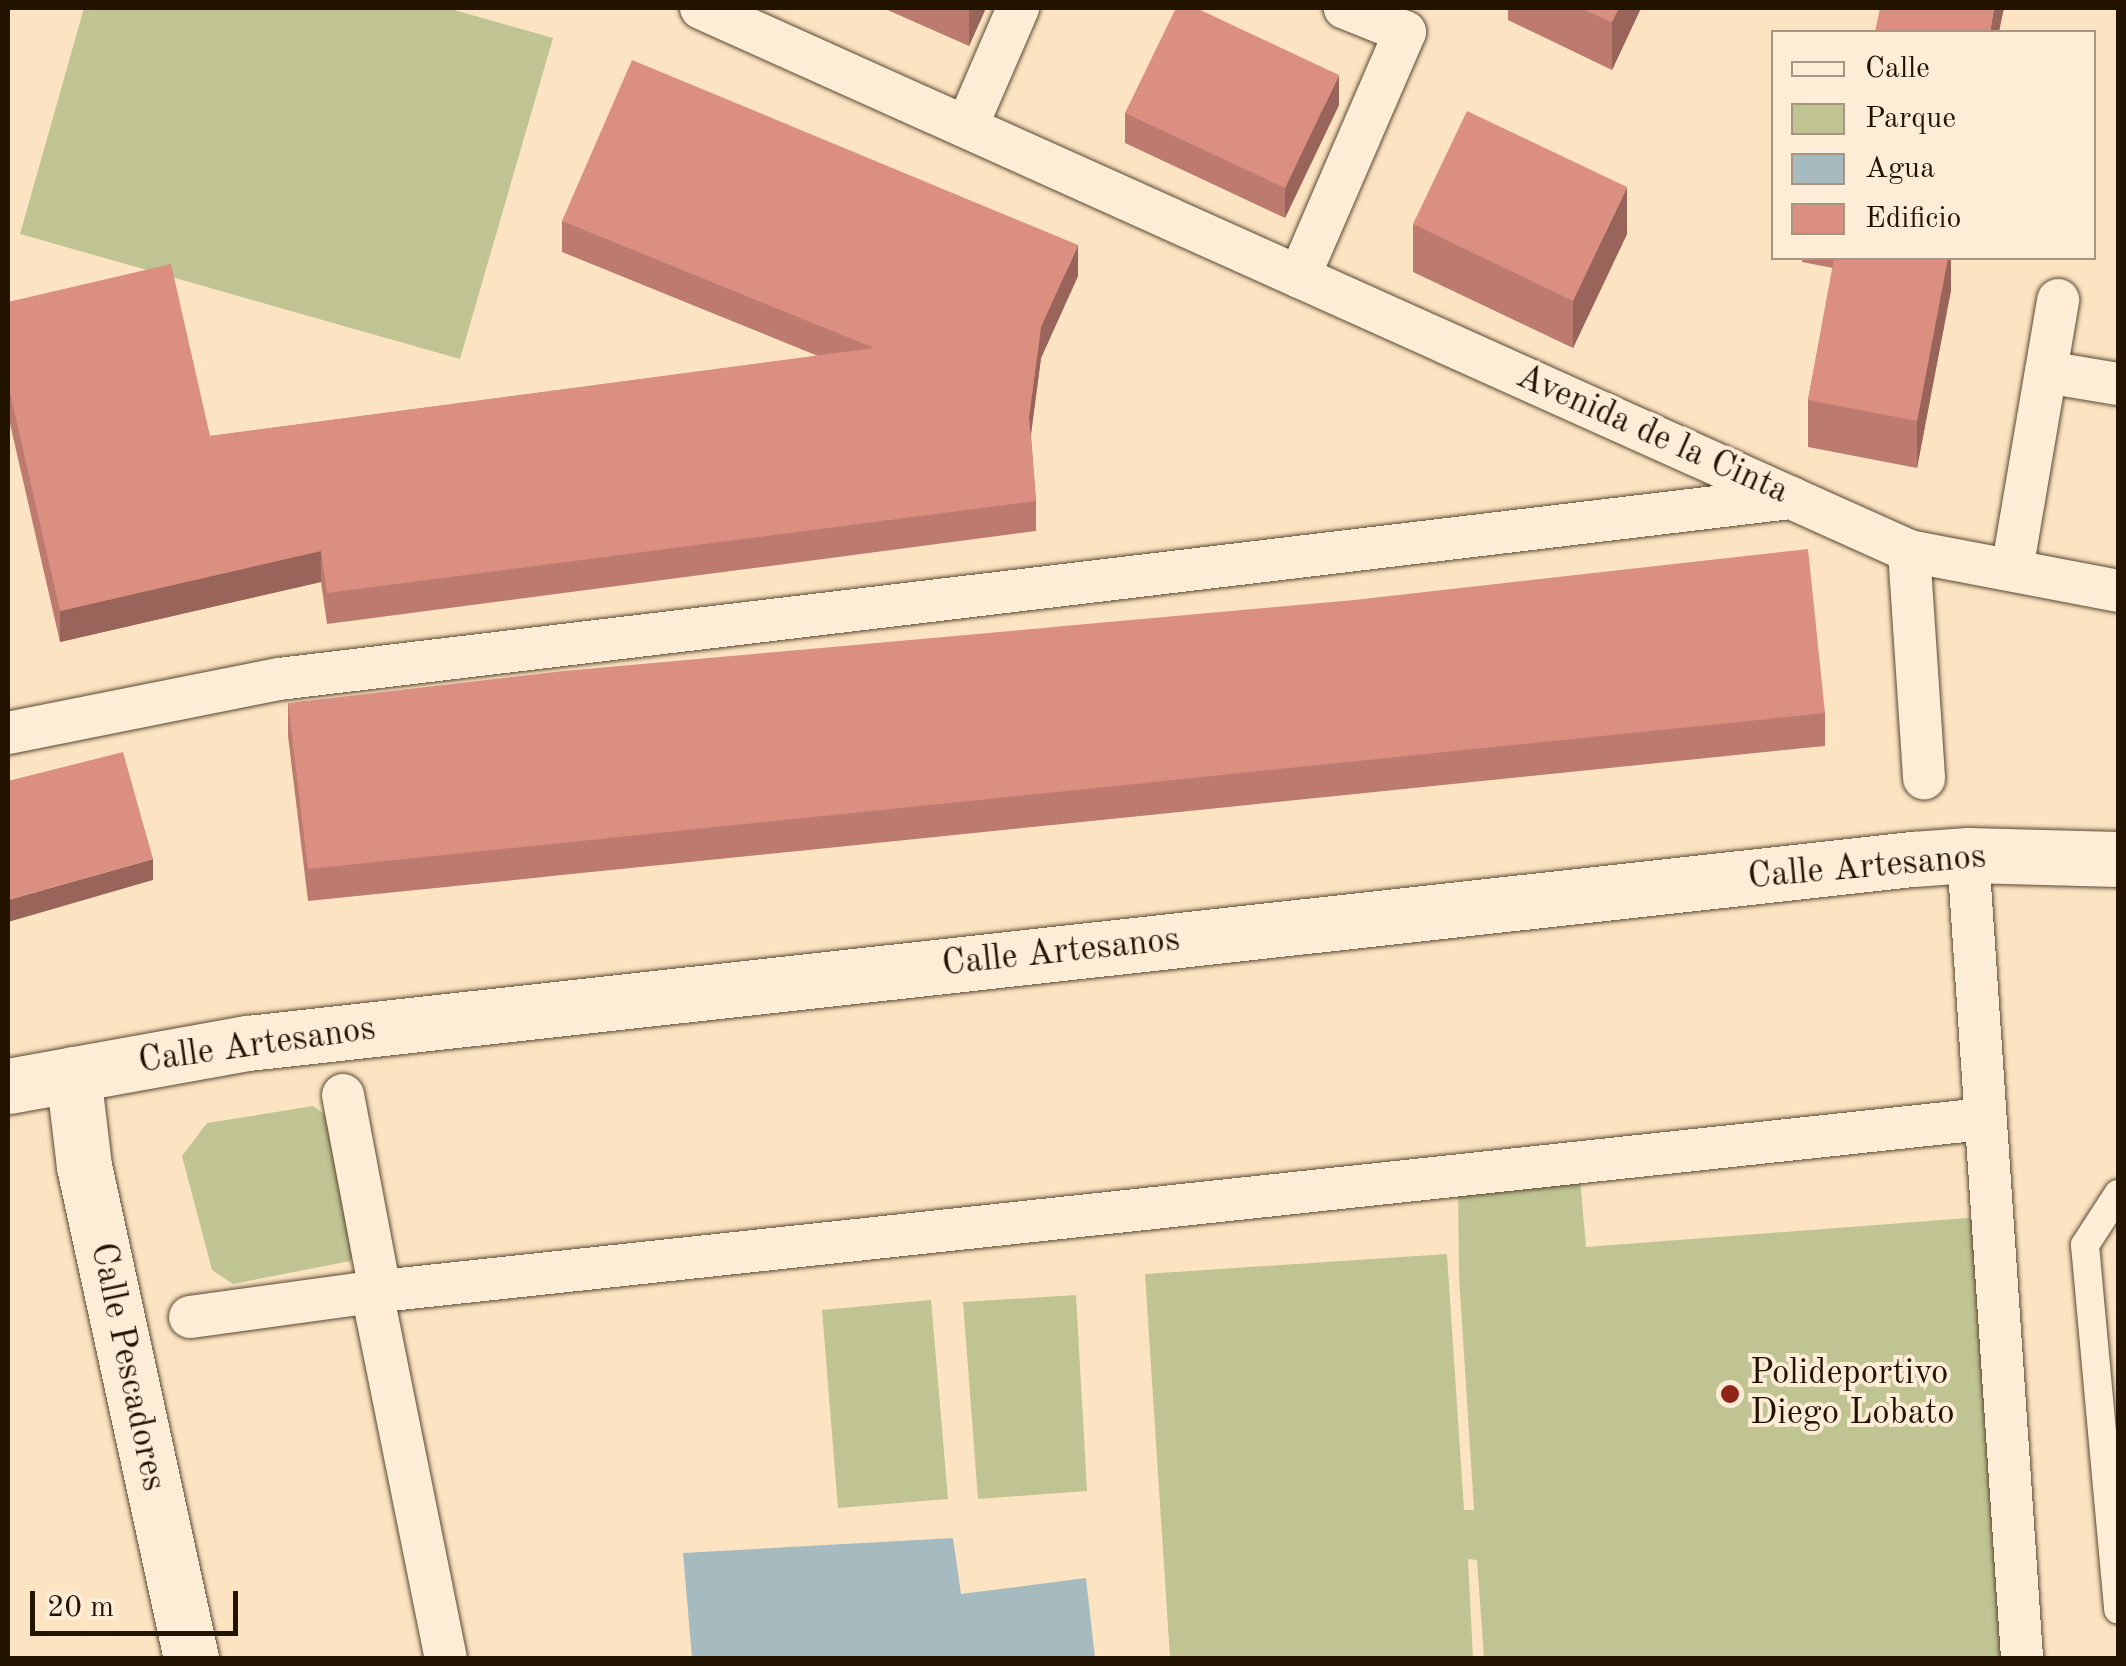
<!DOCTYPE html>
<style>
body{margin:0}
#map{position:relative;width:2126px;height:1666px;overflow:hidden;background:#fce4c2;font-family:"Old Standard TT",serif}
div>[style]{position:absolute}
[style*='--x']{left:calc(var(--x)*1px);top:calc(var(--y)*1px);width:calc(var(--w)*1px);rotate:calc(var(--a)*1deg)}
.green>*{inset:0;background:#c0c493}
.water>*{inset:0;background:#a6bbbf}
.roads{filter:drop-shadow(0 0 2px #594831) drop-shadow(0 0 2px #594831)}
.service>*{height:28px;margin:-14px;padding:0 14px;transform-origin:14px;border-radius:14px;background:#fdedd7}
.pedestrian>*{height:42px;margin:-21px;padding:0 21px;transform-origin:21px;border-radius:21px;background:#fdedd7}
.minor>*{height:55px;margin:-27.5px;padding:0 27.5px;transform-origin:27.5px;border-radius:27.5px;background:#fdedd7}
.tertiary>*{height:55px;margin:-27.5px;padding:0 27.5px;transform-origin:27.5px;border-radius:27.5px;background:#fdedd7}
.wall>*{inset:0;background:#bc7b6e}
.shaded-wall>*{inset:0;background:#99645a}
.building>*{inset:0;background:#db8f80}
.dots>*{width:28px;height:28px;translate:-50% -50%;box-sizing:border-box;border:5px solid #fdedd7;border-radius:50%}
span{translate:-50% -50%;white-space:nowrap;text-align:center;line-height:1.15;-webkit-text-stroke:8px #fdedd7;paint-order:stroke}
.street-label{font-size:35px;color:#231401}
.poi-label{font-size:35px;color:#231401}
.left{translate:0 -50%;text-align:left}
.frame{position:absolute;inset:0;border:10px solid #231401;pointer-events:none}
.legend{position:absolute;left:1771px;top:30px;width:325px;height:230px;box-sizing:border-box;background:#fdedd7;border:2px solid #a69681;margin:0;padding:12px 18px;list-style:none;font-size:30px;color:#231401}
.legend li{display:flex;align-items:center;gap:20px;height:50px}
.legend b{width:50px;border:2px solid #a69681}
.scale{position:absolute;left:30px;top:1591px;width:208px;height:45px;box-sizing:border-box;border:5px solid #231401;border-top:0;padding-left:12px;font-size:30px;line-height:35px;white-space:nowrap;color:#231401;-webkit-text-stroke:8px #fdedd7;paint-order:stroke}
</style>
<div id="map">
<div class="green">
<i style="clip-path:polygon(84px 8px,447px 8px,553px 38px,460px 359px,20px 234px)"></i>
<i style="clip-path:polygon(313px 1106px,344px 1129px,365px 1239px,350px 1261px,233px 1284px,212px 1270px,182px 1156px,207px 1123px)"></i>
<i style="clip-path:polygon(1579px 1167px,1586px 1247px,1981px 1217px,2012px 1658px,1484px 1658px,1477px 1560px,1468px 1559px,1473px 1658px,1170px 1658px,1145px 1274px,1447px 1254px,1464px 1510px,1474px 1510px,1459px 1277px,1458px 1184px)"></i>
<i style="clip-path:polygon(1076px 1295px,1087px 1491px,978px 1499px,963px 1302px)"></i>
<i style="clip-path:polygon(931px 1300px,948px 1499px,838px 1508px,822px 1310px)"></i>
</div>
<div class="water">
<i style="clip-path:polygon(953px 1538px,961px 1594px,1086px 1578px,1095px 1658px,692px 1658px,683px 1553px)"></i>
</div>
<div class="roads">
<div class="service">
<i style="--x:2118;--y:1194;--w:61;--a:122.9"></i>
<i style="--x:2085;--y:1245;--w:366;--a:84.8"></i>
</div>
<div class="pedestrian">
<i style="--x:701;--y:8;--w:1324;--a:24.2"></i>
<i style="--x:1909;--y:551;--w:213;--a:10.8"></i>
<i style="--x:967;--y:126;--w:129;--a:-66.6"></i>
<i style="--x:1299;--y:277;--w:267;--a:-66.6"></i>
<i style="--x:1405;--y:32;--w:65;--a:-158.2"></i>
<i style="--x:2046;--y:372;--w:73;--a:9.5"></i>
<i style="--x:1909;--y:551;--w:228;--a:86.2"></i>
<i style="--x:2012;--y:570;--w:274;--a:-80.3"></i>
<i style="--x:8;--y:733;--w:276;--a:-11.3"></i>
<i style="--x:279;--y:679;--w:1523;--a:-6.83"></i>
<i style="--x:1968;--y:855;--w:805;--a:86.15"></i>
<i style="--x:343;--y:1095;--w:188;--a:79.3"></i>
<i style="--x:378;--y:1280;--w:13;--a:117"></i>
<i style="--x:372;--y:1292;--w:373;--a:78.6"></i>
<i style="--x:190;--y:1317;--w:184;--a:-7.8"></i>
<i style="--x:372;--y:1292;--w:1621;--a:-6.13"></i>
</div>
<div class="minor">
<i style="--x:73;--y:1074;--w:93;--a:83.2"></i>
<i style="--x:84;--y:1166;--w:504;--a:77.73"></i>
</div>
<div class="tertiary">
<i style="--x:8;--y:1086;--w:244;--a:-10.2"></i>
<i style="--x:248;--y:1043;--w:1675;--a:-6.31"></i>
<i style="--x:1913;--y:859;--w:55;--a:-4.2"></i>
<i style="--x:1968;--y:855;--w:150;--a:1.5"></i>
</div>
</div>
<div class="wall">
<i style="clip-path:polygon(883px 8px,986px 8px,969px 46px)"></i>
<i style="clip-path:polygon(1508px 8px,1641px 8px,1612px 70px,1508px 20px)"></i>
<i style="clip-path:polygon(1339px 105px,1285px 218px,1125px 143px,1125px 113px)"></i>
<i style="clip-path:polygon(562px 221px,1078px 276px,1041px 358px,1031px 435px,1036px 501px,1036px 531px,327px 624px,321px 582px,60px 642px,8px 415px,8px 302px,210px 436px,818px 356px,562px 252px)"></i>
<i style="clip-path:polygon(1413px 224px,1627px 234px,1573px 348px,1413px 272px)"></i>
<i style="clip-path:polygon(1802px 258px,1951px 258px,1951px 290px,1917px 468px,1808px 447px,1808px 400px,1833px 268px,1802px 262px)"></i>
<i style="clip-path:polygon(2118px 496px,2118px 547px,2116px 547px,2116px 516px)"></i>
<i style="clip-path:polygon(288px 703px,1825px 713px,1825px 746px,308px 901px,288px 736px)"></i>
</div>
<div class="shaded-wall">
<i style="clip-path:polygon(969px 8px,986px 8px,969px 46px)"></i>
<i style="clip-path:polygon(1619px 8px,1641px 8px,1612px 70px,1612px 22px)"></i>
<i style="clip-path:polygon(1994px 8px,2004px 8px,1999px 32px,1990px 32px)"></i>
<i style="clip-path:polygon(1339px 75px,1339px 105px,1285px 218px,1285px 188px)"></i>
<i style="clip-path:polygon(1627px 187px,1627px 234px,1573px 348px,1573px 301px)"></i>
<i style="clip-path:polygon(1078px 245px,1078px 276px,1041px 358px,1029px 448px,1029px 417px,1041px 327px)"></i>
<i style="clip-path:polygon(1948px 258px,1951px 258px,1951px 290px,1917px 468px,1917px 421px)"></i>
<i style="clip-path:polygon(321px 551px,321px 582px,60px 642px,60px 611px)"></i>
<i style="clip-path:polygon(153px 859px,153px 880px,8px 922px,8px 900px)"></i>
</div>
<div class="building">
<i style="clip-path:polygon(1176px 8px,1196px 8px,1339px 75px,1285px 188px,1125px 113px)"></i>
<i style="clip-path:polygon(1580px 8px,1619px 8px,1612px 22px)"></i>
<i style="clip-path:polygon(1880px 8px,1994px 8px,1990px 32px,1875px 32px)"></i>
<i style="clip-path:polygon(632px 60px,1078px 245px,1041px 327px,1029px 417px,1036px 501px,327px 593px,321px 551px,60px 611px,8px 384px,8px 302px,171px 264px,210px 436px,874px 348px,562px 221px)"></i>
<i style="clip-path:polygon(1467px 111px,1627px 187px,1573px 301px,1413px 224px)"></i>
<i style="clip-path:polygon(1834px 258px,1948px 258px,1917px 421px,1808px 400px)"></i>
<i style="clip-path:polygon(1808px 549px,1825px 713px,308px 869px,288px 703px,564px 671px,1354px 600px)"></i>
<i style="clip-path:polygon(123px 752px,153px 859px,8px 900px,8px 781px)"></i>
</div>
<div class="dots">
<i style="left:1730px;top:1394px;background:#8f2418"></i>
</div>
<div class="street-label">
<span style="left:1652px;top:435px;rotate:24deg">Avenida de la Cinta</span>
<span style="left:1867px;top:868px;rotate:-5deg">Calle Artesanos</span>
<span style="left:1061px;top:953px;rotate:-6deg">Calle Artesanos</span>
<span style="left:257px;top:1046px;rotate:-8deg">Calle Artesanos</span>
<span style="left:127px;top:1367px;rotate:78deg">Calle Pescadores</span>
</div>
<div class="poi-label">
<span class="left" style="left:1750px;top:1394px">Polideportivo<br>Diego Lobato</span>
</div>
<div class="frame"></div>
<ul class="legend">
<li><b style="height:12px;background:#fdedd7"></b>Calle</li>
<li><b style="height:28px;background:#c0c493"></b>Parque</li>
<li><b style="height:28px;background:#a6bbbf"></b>Agua</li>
<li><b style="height:28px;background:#db8f80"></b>Edificio</li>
</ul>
<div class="scale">20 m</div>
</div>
